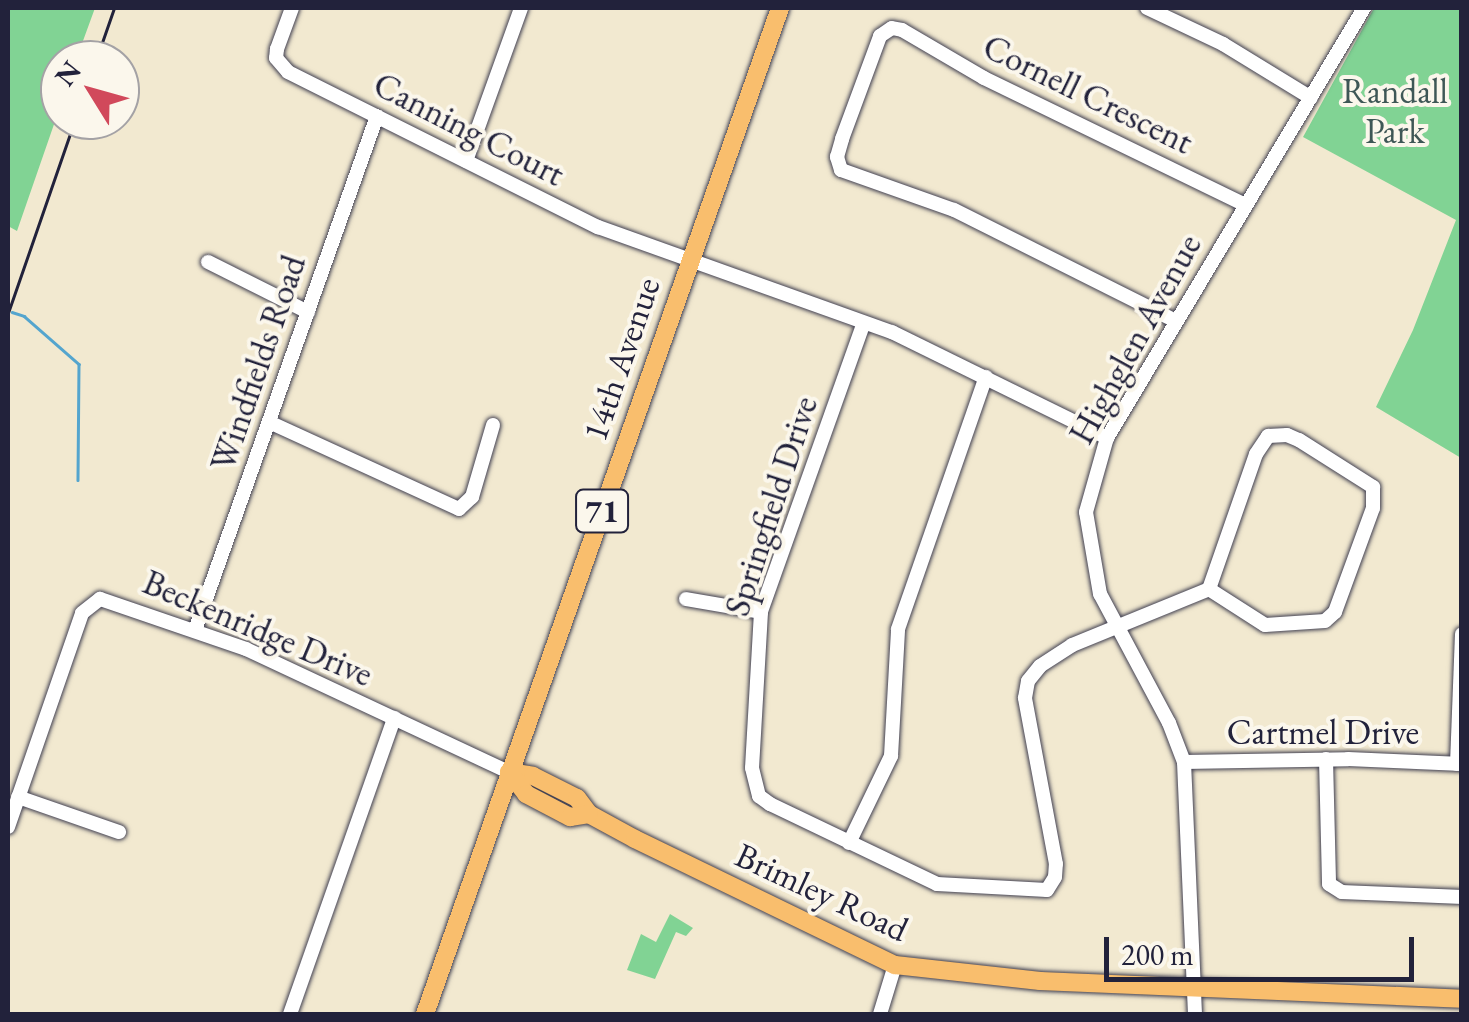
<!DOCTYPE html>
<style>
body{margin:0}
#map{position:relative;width:1469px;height:1022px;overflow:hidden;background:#f2e9d0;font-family:"EB Garamond",serif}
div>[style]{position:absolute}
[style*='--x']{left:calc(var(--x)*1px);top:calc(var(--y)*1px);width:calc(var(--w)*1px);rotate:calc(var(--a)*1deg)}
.green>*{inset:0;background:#81d394}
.stream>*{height:2.5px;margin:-1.25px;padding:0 1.25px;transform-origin:1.25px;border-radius:1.25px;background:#54a5ce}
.roads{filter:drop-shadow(0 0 2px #414051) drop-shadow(0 0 2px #414051)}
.minor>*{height:14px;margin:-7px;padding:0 7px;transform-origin:7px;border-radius:7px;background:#fff}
.major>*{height:18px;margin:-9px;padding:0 9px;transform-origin:9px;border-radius:9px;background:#f9be6d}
.rail>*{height:2.5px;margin:-1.25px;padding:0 1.25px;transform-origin:1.25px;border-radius:1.25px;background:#22223b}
span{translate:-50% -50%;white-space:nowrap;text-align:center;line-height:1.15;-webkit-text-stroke:8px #fbf7ec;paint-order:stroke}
.shield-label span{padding:2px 8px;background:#fbf7ec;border:2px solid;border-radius:8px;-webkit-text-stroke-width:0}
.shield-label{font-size:32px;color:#22223b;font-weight:700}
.park-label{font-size:35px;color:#3e5756}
.street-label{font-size:35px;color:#22223b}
.frame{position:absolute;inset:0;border:10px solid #22223b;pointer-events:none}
.north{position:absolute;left:40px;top:40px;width:100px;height:100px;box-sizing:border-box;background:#fbf7ec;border:2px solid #a4a2a5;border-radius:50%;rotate:307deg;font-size:28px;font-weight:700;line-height:40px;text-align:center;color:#22223b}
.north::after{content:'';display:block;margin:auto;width:35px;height:45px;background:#d1495b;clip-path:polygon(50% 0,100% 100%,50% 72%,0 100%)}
.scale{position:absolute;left:1104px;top:937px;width:310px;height:45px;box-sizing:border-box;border:5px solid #22223b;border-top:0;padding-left:12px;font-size:30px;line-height:35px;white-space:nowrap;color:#22223b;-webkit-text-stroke:8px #fbf7ec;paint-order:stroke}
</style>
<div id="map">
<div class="green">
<i style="clip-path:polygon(8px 8px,95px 8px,76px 60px,60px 60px,60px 107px,17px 231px,8px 226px)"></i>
<i style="clip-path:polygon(1374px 8px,1461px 8px,1461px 458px,1376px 407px,1413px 330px,1456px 220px,1303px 137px)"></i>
<i style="clip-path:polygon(670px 914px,693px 928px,686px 936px,676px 932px,655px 979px,627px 970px,641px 934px,656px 942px)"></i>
</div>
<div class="stream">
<i style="--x:12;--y:312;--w:13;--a:18"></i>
<i style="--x:24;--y:316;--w:73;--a:41.1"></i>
<i style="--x:79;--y:364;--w:116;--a:90.5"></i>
</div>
<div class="roads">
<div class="minor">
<i style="--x:292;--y:8;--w:44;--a:110.1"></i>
<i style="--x:277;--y:49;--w:9;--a:96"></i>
<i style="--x:276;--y:58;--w:18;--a:49"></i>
<i style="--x:288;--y:72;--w:347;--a:26.6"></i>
<i style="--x:598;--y:227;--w:312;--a:19.7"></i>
<i style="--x:892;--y:332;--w:240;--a:26.2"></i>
<i style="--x:1147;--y:8;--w:84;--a:25.3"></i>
<i style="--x:1223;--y:44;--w:103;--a:31.5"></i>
<i style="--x:466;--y:161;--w:163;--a:-70.2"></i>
<i style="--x:208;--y:262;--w:112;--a:26.6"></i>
<i style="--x:1174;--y:320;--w:246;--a:-153.4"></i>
<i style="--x:954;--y:210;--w:120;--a:-160.5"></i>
<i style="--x:841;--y:170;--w:14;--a:-107"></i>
<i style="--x:837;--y:157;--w:19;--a:-74"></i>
<i style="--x:842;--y:139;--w:110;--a:-69.7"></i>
<i style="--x:880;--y:36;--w:14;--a:-34"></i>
<i style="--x:892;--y:28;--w:10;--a:11"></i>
<i style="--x:902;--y:30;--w:95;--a:30.3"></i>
<i style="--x:984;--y:78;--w:290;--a:25.9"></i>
<i style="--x:863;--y:325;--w:305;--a:109.6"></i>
<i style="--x:761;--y:612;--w:156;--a:93.3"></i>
<i style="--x:752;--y:768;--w:29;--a:76"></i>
<i style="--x:759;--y:796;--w:14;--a:36"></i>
<i style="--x:770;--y:804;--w:185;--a:25.6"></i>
<i style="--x:937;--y:884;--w:110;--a:3.1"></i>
<i style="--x:1047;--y:890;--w:15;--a:-58"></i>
<i style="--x:1055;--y:877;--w:13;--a:-86"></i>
<i style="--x:1056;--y:864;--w:169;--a:-100.6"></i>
<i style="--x:1025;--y:698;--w:17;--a:-80"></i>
<i style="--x:1028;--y:681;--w:19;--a:-51"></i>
<i style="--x:1040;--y:666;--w:38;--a:-33"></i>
<i style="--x:1072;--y:645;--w:148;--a:-22.2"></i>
<i style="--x:1209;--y:589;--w:143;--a:-70.8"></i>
<i style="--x:1256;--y:454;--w:22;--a:-56"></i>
<i style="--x:1268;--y:436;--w:19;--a:-3"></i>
<i style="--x:1287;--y:435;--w:13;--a:23"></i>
<i style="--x:1299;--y:440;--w:88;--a:32.4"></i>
<i style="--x:1373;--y:487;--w:21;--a:90"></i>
<i style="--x:1373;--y:508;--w:111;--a:110.1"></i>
<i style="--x:1335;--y:612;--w:13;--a:138"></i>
<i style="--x:1325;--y:621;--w:60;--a:176.2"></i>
<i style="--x:1265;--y:625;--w:67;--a:-147.3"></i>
<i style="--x:269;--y:422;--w:209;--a:24.6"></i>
<i style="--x:459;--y:509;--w:18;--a:-43"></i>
<i style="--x:472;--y:497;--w:75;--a:-73.7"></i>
<i style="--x:686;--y:599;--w:76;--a:9.8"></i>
<i style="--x:195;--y:630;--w:545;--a:-70.5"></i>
<i style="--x:1326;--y:759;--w:125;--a:88.6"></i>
<i style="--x:1329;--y:884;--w:15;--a:32"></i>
<i style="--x:1342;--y:892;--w:120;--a:2.4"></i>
<i style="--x:1184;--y:762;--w:164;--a:-1"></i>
<i style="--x:1348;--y:759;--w:114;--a:2.5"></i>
<i style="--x:1457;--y:764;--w:130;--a:-87.8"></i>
<i style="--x:18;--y:797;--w:107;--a:19.1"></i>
<i style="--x:8;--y:827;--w:226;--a:-70.9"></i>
<i style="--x:82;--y:613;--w:23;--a:-38"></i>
<i style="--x:100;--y:599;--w:154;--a:18.9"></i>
<i style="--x:246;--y:649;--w:290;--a:25.1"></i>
<i style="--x:849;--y:843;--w:97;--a:-64.2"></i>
<i style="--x:891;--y:756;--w:127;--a:-86.8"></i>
<i style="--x:898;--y:629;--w:267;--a:-70.8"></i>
<i style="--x:290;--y:1014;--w:314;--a:-70.6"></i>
<i style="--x:880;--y:1014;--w:51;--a:-73"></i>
<i style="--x:1195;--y:1014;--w:252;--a:-92.5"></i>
<i style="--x:1184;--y:762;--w:42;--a:-111"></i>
<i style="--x:1169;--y:723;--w:146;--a:-118.1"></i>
<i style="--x:1100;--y:594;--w:83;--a:-99.7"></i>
<i style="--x:1086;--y:512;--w:77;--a:-74.2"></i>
<i style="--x:1107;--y:438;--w:501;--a:-59.13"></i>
</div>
<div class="major">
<i style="--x:509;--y:772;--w:24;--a:9"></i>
<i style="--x:533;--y:776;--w:49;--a:26.6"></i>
<i style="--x:577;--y:798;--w:20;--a:53"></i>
<i style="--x:589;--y:814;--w:52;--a:28.5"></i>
<i style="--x:635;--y:839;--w:289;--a:25.9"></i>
<i style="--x:895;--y:965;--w:146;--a:6.3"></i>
<i style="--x:1040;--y:981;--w:422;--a:2.4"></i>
<i style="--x:509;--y:772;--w:28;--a:52"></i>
<i style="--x:526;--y:794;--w:50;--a:27.6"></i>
<i style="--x:570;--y:817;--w:19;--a:-9"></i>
<i style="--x:425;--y:1014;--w:1067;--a:-70.56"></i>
</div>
</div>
<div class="rail">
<i style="--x:96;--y:60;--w:55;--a:-70.9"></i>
<i style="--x:8;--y:313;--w:204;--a:-70.9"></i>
</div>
<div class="shield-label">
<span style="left:602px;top:511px">71</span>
</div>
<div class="park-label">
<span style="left:1395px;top:111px">Randall<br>Park</span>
</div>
<div class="street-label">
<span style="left:1088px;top:94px;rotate:26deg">Cornell Crescent</span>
<span style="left:469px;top:129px;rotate:27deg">Canning Court</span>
<span style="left:1135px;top:339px;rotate:-61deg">Highglen Avenue</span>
<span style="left:621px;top:359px;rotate:-71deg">14th Avenue</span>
<span style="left:258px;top:363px;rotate:-71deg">Windfields Road</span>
<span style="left:771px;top:506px;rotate:-72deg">Springfield Drive</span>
<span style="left:258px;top:628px;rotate:23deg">Beckenridge Drive</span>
<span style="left:1323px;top:732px">Cartmel Drive</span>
<span style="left:822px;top:892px;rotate:25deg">Brimley Road</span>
</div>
<div class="frame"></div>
<div class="north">N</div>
<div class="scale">200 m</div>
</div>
